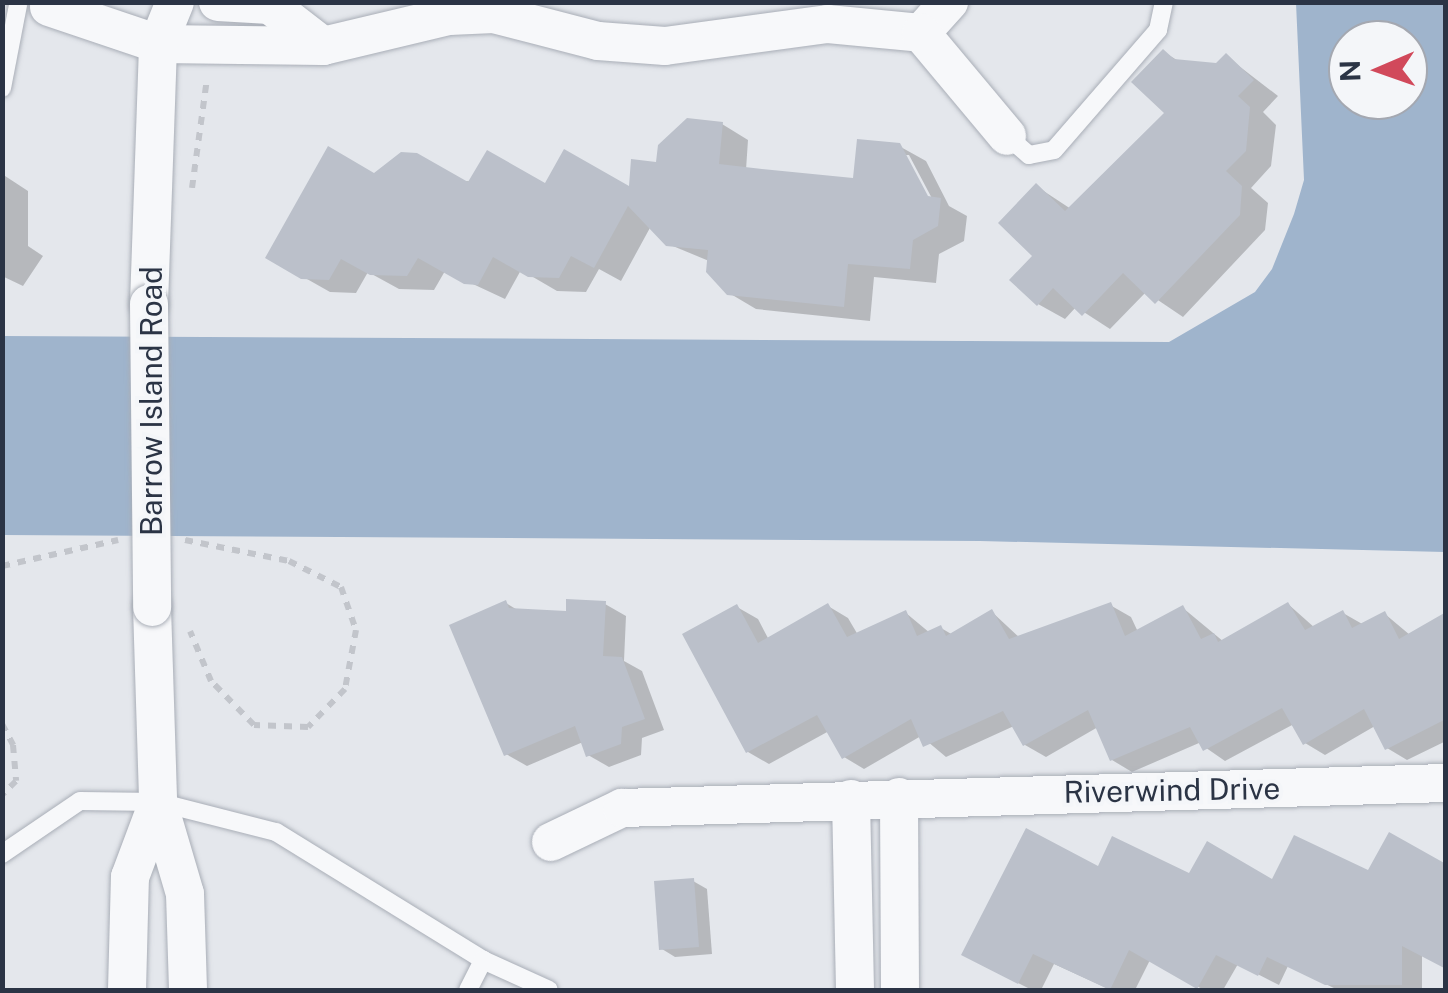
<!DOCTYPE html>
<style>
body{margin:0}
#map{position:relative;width:1448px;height:993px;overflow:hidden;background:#e4e7ec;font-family:"Public Sans",sans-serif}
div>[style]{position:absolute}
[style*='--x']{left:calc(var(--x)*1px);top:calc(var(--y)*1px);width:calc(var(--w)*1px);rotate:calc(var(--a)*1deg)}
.water>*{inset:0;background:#9fb4cc}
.shadow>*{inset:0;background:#0003}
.building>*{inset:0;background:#bbc0ca}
.path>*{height:6px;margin-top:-3px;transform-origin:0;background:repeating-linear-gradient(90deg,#c2c5cb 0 8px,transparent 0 16px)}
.roads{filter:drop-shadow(0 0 2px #a9aeb7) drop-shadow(0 0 2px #a9aeb7)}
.lane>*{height:18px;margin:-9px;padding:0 9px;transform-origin:9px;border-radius:9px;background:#f7f8fa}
.street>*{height:38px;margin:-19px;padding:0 19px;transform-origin:19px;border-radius:19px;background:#f7f8fa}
.bridges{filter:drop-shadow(0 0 2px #a9aeb7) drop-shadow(0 0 2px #a9aeb7)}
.street-bridge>*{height:38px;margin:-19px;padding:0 19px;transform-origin:19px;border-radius:19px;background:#f7f8fa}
span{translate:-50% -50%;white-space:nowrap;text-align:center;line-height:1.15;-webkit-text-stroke:8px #f4f6f9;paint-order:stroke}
.street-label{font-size:30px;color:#2b3445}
.frame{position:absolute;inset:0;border:5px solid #2b3445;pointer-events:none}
.north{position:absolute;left:1328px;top:20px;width:100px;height:100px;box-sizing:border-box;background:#f4f6f9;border:2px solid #a4a8b1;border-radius:50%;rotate:268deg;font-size:28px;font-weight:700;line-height:40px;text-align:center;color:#2b3445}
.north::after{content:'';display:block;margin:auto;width:35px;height:45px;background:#d1495b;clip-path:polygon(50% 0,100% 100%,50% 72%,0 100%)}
</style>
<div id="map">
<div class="water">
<i style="clip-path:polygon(evenodd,1296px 3px,1445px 3px,1445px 552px,980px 541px,3px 535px,2px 336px,1169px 342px,1255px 292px,1272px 269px,1294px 214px,1304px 180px,1296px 3px,1348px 40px,1408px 40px,1408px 100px,1348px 100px,1348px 40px)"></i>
</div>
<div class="shadow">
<i style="clip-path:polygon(1164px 52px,1180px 62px,1217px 66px,1226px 56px,1278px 96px,1263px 112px,1276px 125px,1271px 166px,1251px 188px,1268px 203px,1265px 230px,1183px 317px,1146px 292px,1110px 329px,1076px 307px,1065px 319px,1038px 304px,1036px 186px,1071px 209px,1167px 113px)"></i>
<i style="clip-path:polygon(evenodd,722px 124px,748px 140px,746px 170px,855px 181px,899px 146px,926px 161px,949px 206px,967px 216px,964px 241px,939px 254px,936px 283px,874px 277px,870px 321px,756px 309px,729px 293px,709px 261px,668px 244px,651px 226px,621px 281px,599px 269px,586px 292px,557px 291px,521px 270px,505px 299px,445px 271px,434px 290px,399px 289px,368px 272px,356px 293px,330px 292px,268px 257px,375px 176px,631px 190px,722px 124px,903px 155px,909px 155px,936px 206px,931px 209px,903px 155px)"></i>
<i style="clip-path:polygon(2px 174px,28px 191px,28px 246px,43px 256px,23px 286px,2px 276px)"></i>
<i style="clip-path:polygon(506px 603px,519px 611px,569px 614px,605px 604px,626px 616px,624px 661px,642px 671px,664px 730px,642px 738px,641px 755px,609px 767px,588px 755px,583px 742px,527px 766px,506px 754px)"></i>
<i style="clip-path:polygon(1288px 604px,1315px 628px,1343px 613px,1364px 625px,1385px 614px,1410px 635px,1446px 615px,1446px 741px,1407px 760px,1387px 748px,1375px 726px,1325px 755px,1305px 743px,1294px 724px,1225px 761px,1199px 743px,1132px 772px,1112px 760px,1098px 727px,1046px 757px,1025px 745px,1014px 726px,946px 757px,921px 736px,864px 769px,844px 757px,829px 731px,769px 764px,748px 752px,737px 607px,758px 619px,769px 640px,828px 606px,848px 618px,858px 635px,906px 613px,930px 633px,941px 628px,953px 635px,992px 612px,1020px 638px,1110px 605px,1131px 617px,1138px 632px,1183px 608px,1224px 642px)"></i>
<i style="clip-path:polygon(1099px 869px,1273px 882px,1422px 954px,1422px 990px,1338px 990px,1288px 966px,1279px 985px,1238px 964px,1223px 990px,1204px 990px,1150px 960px,1135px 990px,1111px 990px,1054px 964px,1041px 990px,1032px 990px,984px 966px)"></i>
<i style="clip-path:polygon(693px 881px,707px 889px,712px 954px,675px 957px,662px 949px)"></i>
</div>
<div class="building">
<i style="clip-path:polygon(1163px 49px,1174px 59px,1216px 63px,1226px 53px,1254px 80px,1238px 96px,1250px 107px,1246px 151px,1226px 171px,1242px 186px,1240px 215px,1155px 304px,1123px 273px,1082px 316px,1053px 288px,1037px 306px,1009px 280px,1032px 256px,998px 223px,1036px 183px,1065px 211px,1164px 113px,1131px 82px)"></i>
<i style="clip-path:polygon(687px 118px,723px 122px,719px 164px,762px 169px,853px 178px,857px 139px,900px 143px,928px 196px,941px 198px,938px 226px,913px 240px,910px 269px,848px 264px,844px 307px,727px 295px,706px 272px,708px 250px,666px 246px,628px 206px,594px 268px,571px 256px,559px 278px,528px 277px,493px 257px,478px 285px,464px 284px,418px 258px,407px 276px,370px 275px,341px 259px,329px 280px,301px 279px,265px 258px,328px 146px,374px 173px,401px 152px,417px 153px,468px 182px,487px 150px,545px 183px,564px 149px,629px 186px,631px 159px,656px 162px,658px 145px)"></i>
<i style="clip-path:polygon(566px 599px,606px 601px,603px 656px,622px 657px,645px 719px,622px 727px,621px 744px,586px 757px,575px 726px,504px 756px,449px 625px,506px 600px,509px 608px,566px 611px)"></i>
<i style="clip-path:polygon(1111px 602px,1125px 636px,1183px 605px,1201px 639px,1214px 633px,1218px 642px,1288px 602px,1305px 630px,1343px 610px,1352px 628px,1385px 611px,1399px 639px,1446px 612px,1446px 719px,1385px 750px,1364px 709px,1303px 745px,1282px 708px,1203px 751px,1190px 727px,1110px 761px,1088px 710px,1023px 746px,1003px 711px,923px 747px,911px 719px,842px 759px,817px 715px,746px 753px,682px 634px,737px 604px,758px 643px,828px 603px,847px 637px,906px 610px,917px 636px,941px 625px,946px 636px,992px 609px,1009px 639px)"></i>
<i style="clip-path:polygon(1026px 828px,1098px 866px,1112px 836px,1189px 873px,1207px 841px,1272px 879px,1294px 835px,1368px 870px,1389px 832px,1446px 864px,1446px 969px,1402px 946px,1402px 985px,1325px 985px,1267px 957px,1258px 976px,1216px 955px,1197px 989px,1129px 950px,1110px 990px,1033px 954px,1018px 984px,961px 955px)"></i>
<i style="clip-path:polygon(694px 878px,699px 947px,659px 950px,654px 881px)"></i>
</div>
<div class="path">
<i style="--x:192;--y:188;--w:111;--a:-82.2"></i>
<i style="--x:185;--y:540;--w:106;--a:11.4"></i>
<i style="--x:289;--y:561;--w:58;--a:26.6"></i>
<i style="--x:341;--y:587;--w:46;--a:70.8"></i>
<i style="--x:356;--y:630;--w:60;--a:100.6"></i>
<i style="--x:345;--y:689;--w:53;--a:134.2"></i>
<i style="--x:308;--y:727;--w:54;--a:-177.9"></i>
<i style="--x:254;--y:725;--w:62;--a:-134.3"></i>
<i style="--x:211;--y:681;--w:54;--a:-112.8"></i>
<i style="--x:2;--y:566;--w:119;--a:-12.6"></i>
<i style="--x:2;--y:724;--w:24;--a:62"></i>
<i style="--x:13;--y:745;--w:36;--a:85"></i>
<i style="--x:16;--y:781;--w:20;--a:135"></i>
</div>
<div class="roads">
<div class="lane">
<i style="--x:2;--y:88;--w:85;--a:-79.1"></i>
<i style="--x:1007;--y:136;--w:29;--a:41"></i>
<i style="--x:1029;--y:155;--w:25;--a:-11"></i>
<i style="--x:1054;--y:150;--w:159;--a:-49.1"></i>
<i style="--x:1158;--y:30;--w:29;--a:-78"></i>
<i style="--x:2;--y:854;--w:94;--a:-34.2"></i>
<i style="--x:80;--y:801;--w:78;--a:0.7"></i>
<i style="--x:158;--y:802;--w:122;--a:14.3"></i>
<i style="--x:276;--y:832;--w:243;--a:31.7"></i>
<i style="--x:483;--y:960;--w:72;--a:24.4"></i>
<i style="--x:468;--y:990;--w:34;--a:-63"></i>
</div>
<div class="street">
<i style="--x:218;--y:2;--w:52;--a:3.3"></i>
<i style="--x:270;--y:5;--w:67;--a:37.7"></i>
<i style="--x:49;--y:7;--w:115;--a:18.7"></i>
<i style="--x:158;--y:44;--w:165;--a:0.7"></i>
<i style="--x:323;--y:46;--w:130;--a:-13.4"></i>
<i style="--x:449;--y:16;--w:45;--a:-2.5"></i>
<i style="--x:494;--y:14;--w:107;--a:14.6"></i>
<i style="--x:598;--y:41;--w:67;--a:4.3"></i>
<i style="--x:665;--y:46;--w:164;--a:-7.7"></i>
<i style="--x:828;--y:24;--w:93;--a:5.5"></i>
<i style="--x:921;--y:33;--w:42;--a:-47.9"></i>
<i style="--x:921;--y:33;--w:134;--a:50.1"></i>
<i style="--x:149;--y:304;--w:260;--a:-88"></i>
<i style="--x:158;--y:44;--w:45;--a:-68"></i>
<i style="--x:152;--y:607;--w:195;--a:88.2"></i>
<i style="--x:158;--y:802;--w:96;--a:73.6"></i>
<i style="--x:185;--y:894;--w:96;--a:88.2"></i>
<i style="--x:899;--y:797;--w:193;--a:89.7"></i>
<i style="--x:851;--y:799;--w:191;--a:88.8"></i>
<i style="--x:551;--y:842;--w:79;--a:-25.6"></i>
<i style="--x:622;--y:808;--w:824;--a:-1.74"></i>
<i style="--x:127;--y:990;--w:113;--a:-88.5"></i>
<i style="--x:130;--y:877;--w:80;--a:-69.5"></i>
</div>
</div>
<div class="bridges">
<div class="street-bridge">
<i style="--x:149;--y:304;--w:303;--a:89.4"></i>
</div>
</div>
<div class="street-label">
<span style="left:151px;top:401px;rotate:-90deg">Barrow Island Road</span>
<span style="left:1172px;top:790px;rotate:-1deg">Riverwind Drive</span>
</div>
<div class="frame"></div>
<div class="north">N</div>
</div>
